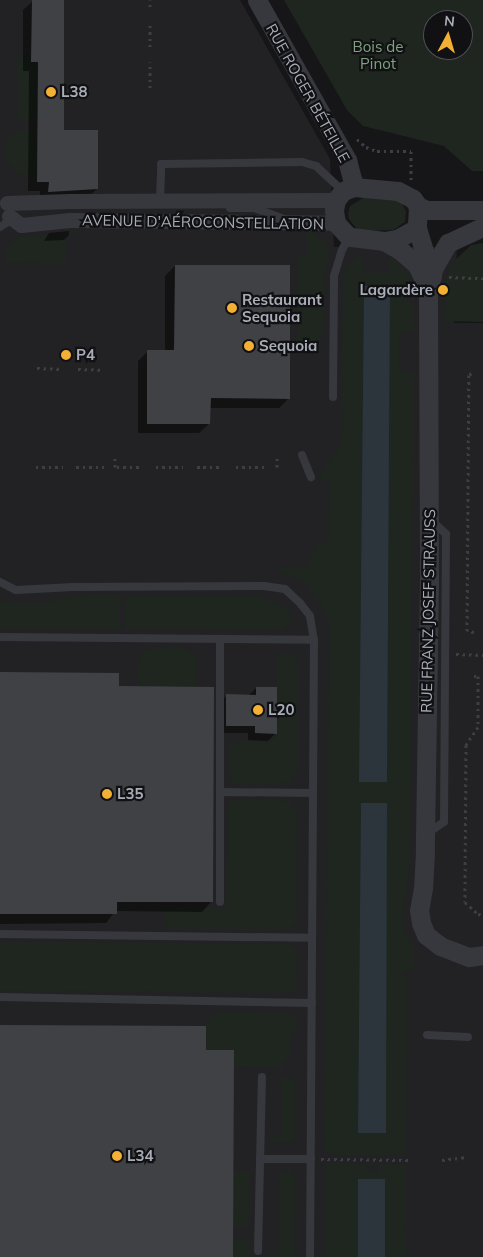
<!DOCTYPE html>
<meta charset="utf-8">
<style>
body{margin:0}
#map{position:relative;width:483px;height:1257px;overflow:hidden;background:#161618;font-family:Mulish,sans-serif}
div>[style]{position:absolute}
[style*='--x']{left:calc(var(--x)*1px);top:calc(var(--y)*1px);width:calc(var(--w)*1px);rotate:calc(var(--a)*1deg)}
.built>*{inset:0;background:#222225}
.green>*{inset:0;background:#1e261f}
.water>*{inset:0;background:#2c353c}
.shadow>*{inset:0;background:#0007}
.building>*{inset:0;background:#404145}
.path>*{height:3px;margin-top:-1.5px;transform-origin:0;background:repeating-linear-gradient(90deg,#3d3f44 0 2.5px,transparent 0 6.5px)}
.service>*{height:8px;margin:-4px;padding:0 4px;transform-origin:4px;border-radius:4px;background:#37383d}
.minor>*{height:15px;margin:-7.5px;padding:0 7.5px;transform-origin:7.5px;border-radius:7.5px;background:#37383d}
.tertiary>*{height:19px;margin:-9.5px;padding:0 9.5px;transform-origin:9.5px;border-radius:9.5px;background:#37383d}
.dots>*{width:14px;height:14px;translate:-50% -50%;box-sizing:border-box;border:2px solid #111113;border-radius:50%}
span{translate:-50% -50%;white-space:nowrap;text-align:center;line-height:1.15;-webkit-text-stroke:4.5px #111113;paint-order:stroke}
.park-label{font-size:15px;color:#7fa381}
.poi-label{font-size:15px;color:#a8adb8;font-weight:700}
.left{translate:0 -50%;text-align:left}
.right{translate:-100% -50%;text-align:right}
.street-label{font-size:15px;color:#a8adb8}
.north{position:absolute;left:423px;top:10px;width:50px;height:50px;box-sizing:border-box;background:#111113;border:1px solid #4d4f55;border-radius:50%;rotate:6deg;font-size:14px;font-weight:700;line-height:20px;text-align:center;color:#a8adb8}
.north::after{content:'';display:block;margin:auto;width:18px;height:22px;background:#f2b134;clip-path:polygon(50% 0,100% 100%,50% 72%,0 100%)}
</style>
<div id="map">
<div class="built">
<i style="clip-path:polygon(0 0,240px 0,330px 159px,334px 247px,457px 247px,454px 323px,483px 323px,483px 1257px,0 1257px)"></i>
</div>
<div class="green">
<i style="clip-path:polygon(evenodd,284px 0,483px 0,483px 171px,472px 171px,444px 146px,363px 126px,347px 110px,284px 0,433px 20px,463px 20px,463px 50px,433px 50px,433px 20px)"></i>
<i style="clip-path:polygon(17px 56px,31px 57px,32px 62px,38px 62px,38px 122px,17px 120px)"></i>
<i style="clip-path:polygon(37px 130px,37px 182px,17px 173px,7px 162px,5px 149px,7px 140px,15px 131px)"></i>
<i style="clip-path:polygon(363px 198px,394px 198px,401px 202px,406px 211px,405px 222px,393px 230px,362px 231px,356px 228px,349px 219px,348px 213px,350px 206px)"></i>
<i style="clip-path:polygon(307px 228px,325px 242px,329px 254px,325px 272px,324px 334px,316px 344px,307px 347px,297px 346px,298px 255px,307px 255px)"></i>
<i style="clip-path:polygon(26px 235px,66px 236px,66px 264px,4px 262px,7px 248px,15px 239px)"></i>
<i style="clip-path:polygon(483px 243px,483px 322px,444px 321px,445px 283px,450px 265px,471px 245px)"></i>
<i style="clip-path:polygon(evenodd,362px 254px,363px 273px,389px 273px,389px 256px,399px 263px,409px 275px,412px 286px,407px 286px,407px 302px,413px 303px,413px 331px,399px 331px,399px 371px,414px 373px,410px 866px,402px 915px,405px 933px,413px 946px,414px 972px,402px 971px,407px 983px,406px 1155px,338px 1155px,324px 1151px,329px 625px,321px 605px,306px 584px,273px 568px,304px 568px,312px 557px,317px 545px,328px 543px,329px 480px,319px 478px,338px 450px,342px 438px,343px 273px,354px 259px,362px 254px,364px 286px,390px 286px,387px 782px,359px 781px,364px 286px,362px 254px,387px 803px,358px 1133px,361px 804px,387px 803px)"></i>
<i style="clip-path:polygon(88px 594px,120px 595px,120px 629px,0 630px,0 600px,12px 603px,40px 603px)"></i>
<i style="clip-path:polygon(126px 595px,256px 596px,279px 604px,288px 611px,291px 618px,289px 625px,282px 630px,125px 630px)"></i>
<i style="clip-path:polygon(152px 648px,183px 648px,195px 655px,197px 663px,196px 687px,137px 686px,139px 659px,144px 652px)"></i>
<i style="clip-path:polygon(289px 652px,297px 658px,297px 774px,290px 781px,282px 783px,232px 783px,229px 778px,229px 745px,238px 741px,269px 742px,275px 739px,277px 734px,277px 660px,280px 655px)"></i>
<i style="clip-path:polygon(236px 799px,281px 800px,289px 803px,297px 812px,296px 923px,290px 928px,277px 930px,169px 930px,164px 920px,165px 908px,221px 908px,226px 906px,228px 806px,231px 802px)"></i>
<i style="clip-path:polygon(0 941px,290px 944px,297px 951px,296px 989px,290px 992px,0 991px)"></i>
<i style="clip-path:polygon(219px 1011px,290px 1014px,296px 1018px,297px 1028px,291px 1036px,289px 1060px,283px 1061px,283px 1068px,234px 1067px,234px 1050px,206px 1050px,206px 1026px,211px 1015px)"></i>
<i style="clip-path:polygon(291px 1076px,295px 1081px,296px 1134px,293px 1140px,285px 1143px,270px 1142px,268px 1138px,281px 1138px,281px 1077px)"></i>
<i style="clip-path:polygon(326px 1164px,366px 1164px,367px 1172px,379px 1172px,379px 1164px,406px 1165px,405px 1257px,385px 1257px,385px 1179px,359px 1179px,358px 1257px,325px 1257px)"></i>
<i style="clip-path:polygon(280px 1170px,291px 1172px,295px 1177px,294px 1257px,255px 1257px,277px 1257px,280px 1252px)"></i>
<i style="clip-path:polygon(233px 1171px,249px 1171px,249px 1224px,245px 1228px,233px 1228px)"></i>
<i style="clip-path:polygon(233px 1238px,245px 1239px,250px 1242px,250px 1257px,233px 1257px)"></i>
</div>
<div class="water">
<i style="clip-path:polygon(364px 286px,390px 286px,387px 782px,359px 782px)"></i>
<i style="clip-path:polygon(361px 803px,387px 803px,386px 1133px,358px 1133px)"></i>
<i style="clip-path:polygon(358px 1179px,385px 1179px,385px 1257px,358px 1257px)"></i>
</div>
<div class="shadow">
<i style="clip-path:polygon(33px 1px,63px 131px,97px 189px,87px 198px,40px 201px,40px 191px,28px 191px,29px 71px,23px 71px,23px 10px)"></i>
<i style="clip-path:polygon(69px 231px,69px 235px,64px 240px,44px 241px,49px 233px)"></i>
<i style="clip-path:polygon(175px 266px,289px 398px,279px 408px,209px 408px,209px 424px,199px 433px,138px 433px,138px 361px,148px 351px,165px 351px,165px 276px)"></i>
<i style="clip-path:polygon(0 673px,118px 688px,211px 902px,202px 912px,115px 911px,106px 923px,0 924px)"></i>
<i style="clip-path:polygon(256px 688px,276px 733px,268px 741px,248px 740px,248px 733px,219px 733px,219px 703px,226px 696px,248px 696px)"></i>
</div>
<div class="building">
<i style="clip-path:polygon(32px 0,64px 0,64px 130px,98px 130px,98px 189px,48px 192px,49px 182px,37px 182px,38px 62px,31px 62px)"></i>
<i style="clip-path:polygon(175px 265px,290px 265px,290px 399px,211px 398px,210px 424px,147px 424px,147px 350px,174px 350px)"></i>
<i style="clip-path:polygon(0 672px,119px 673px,119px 686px,214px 687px,213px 902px,117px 902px,117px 914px,0 914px)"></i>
<i style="clip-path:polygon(256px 687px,277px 687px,277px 734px,255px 733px,255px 726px,226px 726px,226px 694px,256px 695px)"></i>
<i style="clip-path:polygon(0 1025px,206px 1026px,206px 1050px,234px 1050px,233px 1257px,0 1257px)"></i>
</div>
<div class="path">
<i style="--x:150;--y:7;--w:7;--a:-90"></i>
<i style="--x:150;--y:47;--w:24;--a:-90"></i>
<i style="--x:150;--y:88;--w:26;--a:-90"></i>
<i style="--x:357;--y:139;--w:12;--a:42"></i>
<i style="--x:366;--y:147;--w:12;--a:20"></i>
<i style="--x:377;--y:151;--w:34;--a:0"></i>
<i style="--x:411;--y:151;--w:29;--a:90"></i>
<i style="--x:449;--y:277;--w:34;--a:2"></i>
<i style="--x:37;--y:368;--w:26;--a:2"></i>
<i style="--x:78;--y:369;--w:24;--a:2"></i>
<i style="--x:36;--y:467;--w:27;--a:0"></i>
<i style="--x:76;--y:467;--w:28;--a:0"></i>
<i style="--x:115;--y:467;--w:11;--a:-90"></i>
<i style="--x:117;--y:467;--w:25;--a:0"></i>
<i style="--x:156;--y:467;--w:27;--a:0"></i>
<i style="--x:197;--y:467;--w:26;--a:0"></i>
<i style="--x:236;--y:467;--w:28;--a:0"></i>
<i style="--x:277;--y:467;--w:11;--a:-90"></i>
<i style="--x:474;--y:632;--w:7;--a:-172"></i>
<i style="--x:467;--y:631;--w:257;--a:-89.6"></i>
<i style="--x:469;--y:374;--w:6;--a:-9"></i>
<i style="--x:456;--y:654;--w:27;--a:2"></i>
<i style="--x:474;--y:676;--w:4;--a:0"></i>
<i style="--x:478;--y:676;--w:51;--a:90"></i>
<i style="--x:478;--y:727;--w:22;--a:124"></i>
<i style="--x:466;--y:745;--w:157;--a:90.4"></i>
<i style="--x:465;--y:902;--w:18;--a:43"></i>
<i style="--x:478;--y:914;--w:5;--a:11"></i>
<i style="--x:321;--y:1159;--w:90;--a:0.6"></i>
<i style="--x:442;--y:1160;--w:25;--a:-7"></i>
</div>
<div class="service">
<i style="--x:160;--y:201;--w:37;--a:-88"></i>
<i style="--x:161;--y:164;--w:141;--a:-0.8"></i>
<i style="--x:302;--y:162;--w:15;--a:16"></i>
<i style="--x:316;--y:166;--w:37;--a:43"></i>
<i style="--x:230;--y:208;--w:24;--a:0"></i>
<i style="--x:254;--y:208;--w:30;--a:20"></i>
<i style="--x:0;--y:227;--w:7;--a:-34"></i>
<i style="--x:6;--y:223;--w:8;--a:-67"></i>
<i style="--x:333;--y:397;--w:121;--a:-89.5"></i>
<i style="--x:334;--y:276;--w:27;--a:-73"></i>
<i style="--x:342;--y:250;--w:15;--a:-62"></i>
<i style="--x:302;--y:455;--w:24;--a:68"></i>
<i style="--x:0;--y:582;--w:18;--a:27"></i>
<i style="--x:16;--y:590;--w:57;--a:-3"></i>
<i style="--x:73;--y:587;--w:191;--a:-0.3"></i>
<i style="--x:264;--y:586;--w:21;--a:8"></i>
<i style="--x:285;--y:589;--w:21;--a:43"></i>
<i style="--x:300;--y:603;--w:16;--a:52"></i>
<i style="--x:310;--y:616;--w:24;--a:81"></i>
<i style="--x:314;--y:640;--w:617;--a:90.37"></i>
<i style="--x:0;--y:637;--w:314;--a:0.5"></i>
<i style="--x:220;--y:639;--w:263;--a:90"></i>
<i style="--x:220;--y:792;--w:93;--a:0.6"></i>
<i style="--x:428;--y:833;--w:19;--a:-35"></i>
<i style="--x:444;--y:822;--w:288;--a:-89.6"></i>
<i style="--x:446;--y:534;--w:19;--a:-137"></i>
<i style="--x:0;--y:934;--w:312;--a:0.7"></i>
<i style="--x:0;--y:997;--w:312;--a:1.1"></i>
<i style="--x:427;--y:1035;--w:41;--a:2.8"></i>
<i style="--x:260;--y:1159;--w:51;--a:0"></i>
<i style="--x:258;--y:1251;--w:174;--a:-88.7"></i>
</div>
<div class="minor">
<i style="--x:7;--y:203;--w:63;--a:-1.8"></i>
<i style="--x:70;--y:201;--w:266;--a:-0.2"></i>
<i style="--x:9;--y:216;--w:15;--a:37"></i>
<i style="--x:21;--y:225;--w:49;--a:-5.8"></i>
<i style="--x:70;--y:220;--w:266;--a:0.6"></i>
</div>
<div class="tertiary">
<i style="--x:257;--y:0;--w:184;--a:60.6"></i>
<i style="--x:347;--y:160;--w:28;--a:75"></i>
<i style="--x:354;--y:187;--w:44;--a:5.2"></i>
<i style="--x:398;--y:191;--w:17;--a:28"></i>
<i style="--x:413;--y:199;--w:9;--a:54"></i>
<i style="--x:418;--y:206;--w:22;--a:93"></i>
<i style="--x:417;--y:228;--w:23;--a:151"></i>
<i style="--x:397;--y:239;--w:13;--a:171"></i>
<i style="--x:384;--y:241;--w:35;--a:-173"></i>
<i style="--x:349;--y:237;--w:19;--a:-133"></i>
<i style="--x:336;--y:223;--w:13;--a:-99"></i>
<i style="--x:334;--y:210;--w:10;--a:-79"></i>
<i style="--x:336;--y:200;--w:11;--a:-52"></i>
<i style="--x:343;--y:191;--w:12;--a:-20"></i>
<i style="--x:418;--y:206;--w:9;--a:27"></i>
<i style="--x:426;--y:210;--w:57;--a:0"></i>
<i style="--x:417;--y:228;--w:51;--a:73"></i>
<i style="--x:384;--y:241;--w:20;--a:30"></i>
<i style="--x:401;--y:251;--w:21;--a:41"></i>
<i style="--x:417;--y:265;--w:26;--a:65"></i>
<i style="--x:428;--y:289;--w:294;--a:89.8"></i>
<i style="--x:429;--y:583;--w:269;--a:90.9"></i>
<i style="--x:425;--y:852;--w:36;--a:93"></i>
<i style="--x:423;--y:888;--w:22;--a:100"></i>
<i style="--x:419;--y:910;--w:13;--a:81"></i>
<i style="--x:421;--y:923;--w:13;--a:67"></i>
<i style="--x:426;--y:935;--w:18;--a:38"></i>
<i style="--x:440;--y:946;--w:31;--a:21"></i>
<i style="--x:469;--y:957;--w:14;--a:-8"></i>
<i style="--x:428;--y:289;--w:23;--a:-75"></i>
<i style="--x:434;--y:267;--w:28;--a:-60"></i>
<i style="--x:448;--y:243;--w:38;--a:-25"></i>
</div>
<div class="dots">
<i style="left:51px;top:92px;background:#f2b134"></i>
<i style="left:443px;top:290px;background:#f2b134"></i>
<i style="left:232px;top:308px;background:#f2b134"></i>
<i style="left:249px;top:346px;background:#f2b134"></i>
<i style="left:66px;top:355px;background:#f2b134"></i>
<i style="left:258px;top:710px;background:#f2b134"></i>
<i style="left:107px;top:794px;background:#f2b134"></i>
<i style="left:117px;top:1156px;background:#f2b134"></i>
</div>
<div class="park-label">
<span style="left:378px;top:55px">Bois de<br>Pinot</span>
</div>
<div class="poi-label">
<span class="left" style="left:61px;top:92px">L38</span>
<span class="right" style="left:433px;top:290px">Lagardère</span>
<span class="left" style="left:242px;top:308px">Restaurant<br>Sequoia</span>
<span class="left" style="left:259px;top:346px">Sequoia</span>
<span class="left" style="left:76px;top:355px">P4</span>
<span class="left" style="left:268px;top:710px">L20</span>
<span class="left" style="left:117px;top:794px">L35</span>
<span class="left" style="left:127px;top:1156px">L34</span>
</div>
<div class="street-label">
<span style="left:308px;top:93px;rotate:61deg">RUE ROGER BÉTEILLE</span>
<span style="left:203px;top:222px;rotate:1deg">AVENUE D'AÉROCONSTELLATION</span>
<span style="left:428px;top:611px;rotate:-89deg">RUE FRANZ JOSEF STRAUSS</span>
</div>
<div class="north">N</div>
</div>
